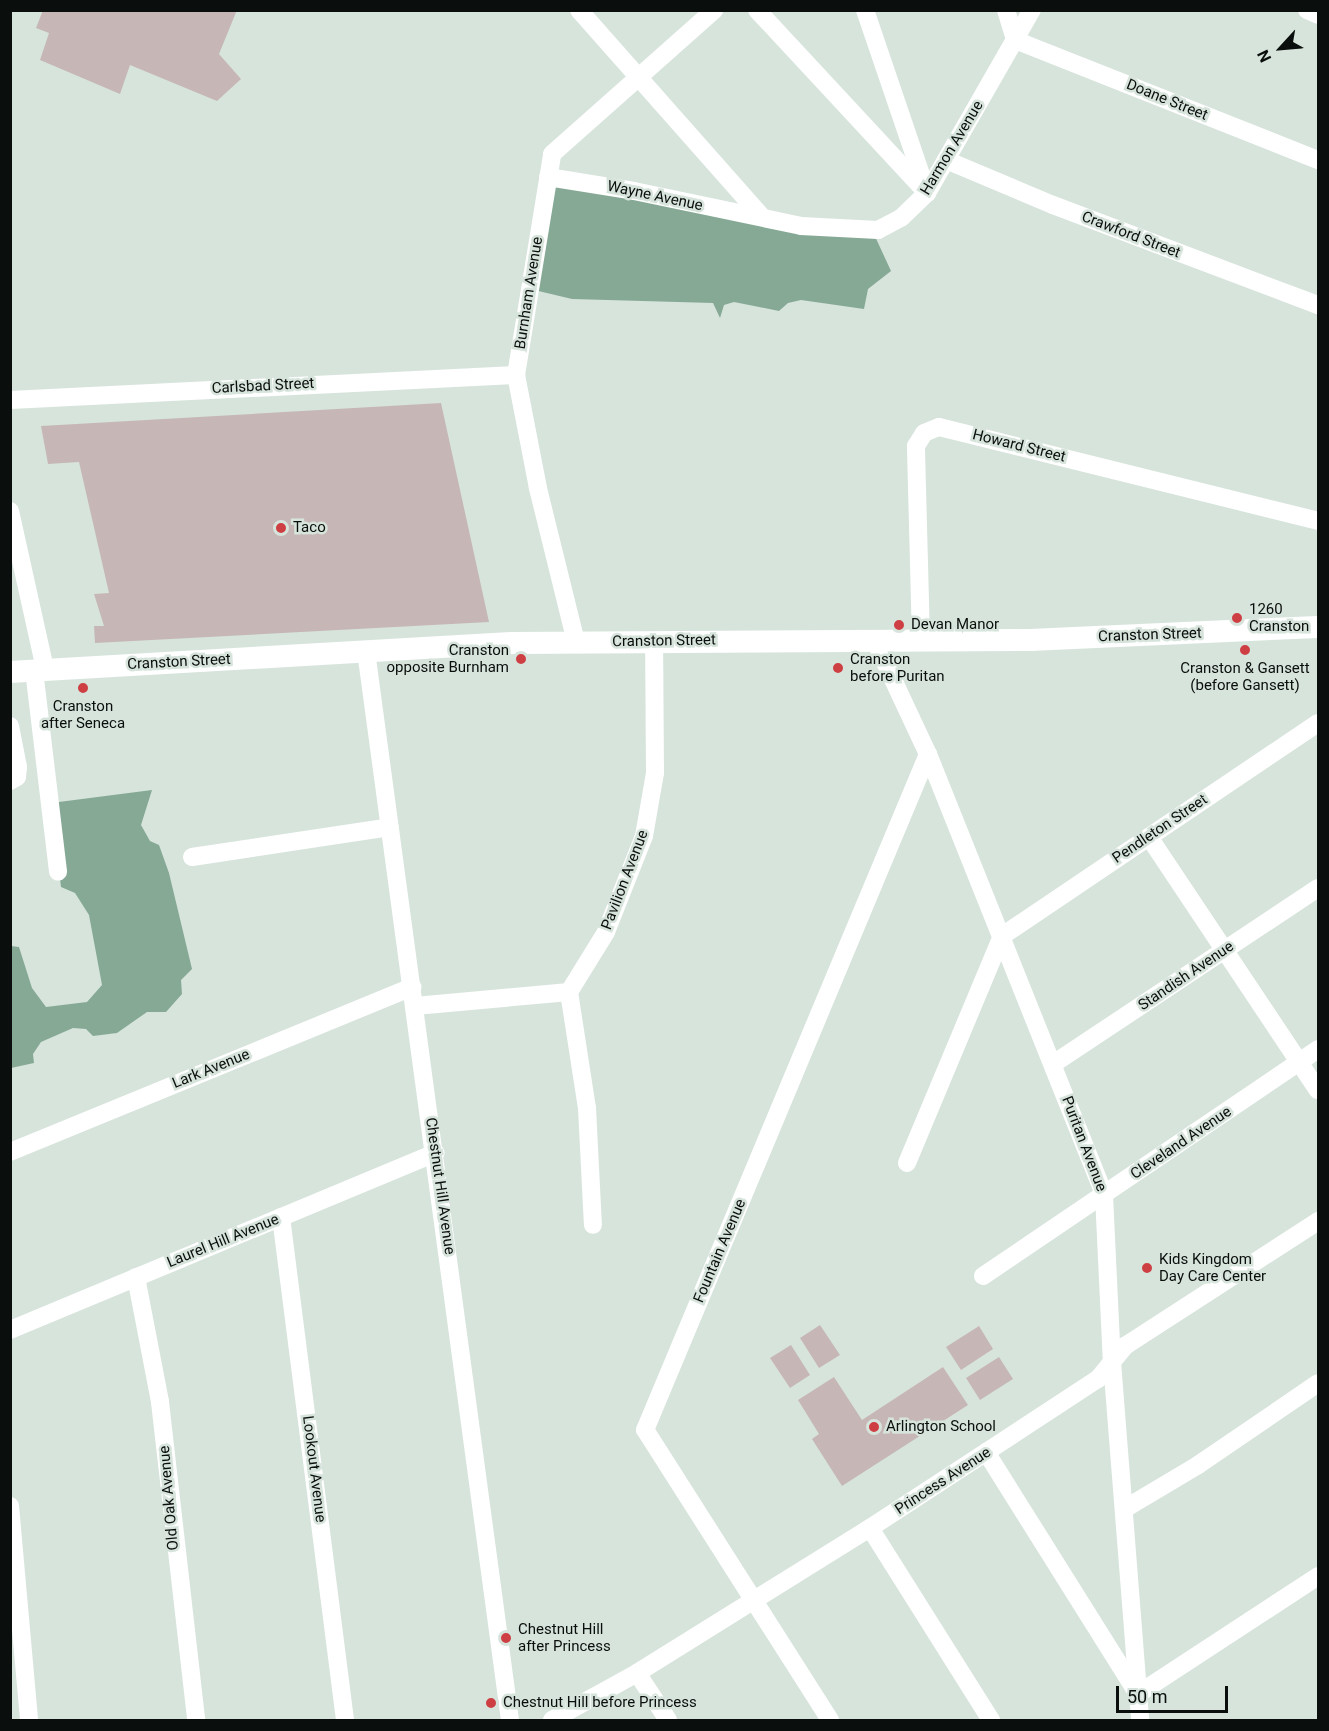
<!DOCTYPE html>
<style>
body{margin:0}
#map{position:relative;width:1329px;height:1731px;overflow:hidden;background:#d7e4dc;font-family:Roboto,sans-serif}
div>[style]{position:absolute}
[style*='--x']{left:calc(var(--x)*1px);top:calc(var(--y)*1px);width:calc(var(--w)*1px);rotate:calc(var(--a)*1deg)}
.forest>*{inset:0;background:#86a995}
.building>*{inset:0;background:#c6b7b6}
.minor>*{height:18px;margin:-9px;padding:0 9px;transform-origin:9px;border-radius:9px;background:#fff}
.major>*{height:22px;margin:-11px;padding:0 11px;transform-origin:11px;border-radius:11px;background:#fff}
.dots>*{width:16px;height:16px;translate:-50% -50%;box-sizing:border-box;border:3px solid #d7e4dc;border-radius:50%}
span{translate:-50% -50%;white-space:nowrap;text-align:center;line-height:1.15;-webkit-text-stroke:5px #d7e4dc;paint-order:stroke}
.street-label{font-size:15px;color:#0a0e0c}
.poi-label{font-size:15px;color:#0a0e0c}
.left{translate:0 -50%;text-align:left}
.right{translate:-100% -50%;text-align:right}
.frame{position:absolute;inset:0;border:12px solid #0a0e0c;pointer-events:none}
.north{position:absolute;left:1251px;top:18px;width:60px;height:60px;-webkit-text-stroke:4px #d7e4dc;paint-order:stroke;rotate:244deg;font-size:16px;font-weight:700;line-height:24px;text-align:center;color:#0a0e0c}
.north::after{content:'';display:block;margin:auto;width:21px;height:27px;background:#0a0e0c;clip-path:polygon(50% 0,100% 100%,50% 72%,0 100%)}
.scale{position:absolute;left:1116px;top:1686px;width:112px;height:27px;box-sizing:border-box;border:3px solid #0a0e0c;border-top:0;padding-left:8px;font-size:18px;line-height:21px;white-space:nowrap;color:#0a0e0c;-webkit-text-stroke:4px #d7e4dc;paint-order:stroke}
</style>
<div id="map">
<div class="forest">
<i style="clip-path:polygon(546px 180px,873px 232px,891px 271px,868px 289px,864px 309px,801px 300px,788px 303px,779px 311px,734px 302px,724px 305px,720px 318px,713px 303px,572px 299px,530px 289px)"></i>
<i style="clip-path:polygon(152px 790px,141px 825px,150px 841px,159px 845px,169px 873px,192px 969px,181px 980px,182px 994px,166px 1012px,147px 1012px,117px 1033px,93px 1036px,86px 1029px,73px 1028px,41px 1042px,33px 1054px,34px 1063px,11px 1068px,11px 946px,19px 947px,32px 988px,46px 1007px,87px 1002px,102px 985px,89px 915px,75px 893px,61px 887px,51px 803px)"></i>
</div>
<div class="building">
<i style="clip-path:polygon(43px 10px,237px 10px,219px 54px,241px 79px,217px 101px,130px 65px,120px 94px,40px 60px,49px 33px,36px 28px)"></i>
<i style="clip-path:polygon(441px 403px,489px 622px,95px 643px,94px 626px,104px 626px,94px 594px,109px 593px,79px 462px,48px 464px,41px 426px)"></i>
<i style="clip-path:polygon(820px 1325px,840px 1355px,819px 1368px,800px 1338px)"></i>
<i style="clip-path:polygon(979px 1326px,993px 1349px,961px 1370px,946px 1347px)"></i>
<i style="clip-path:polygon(791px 1345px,810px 1375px,790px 1388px,770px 1358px)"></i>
<i style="clip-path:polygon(999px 1357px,1013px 1379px,980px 1400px,966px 1378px)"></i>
<i style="clip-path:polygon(943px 1367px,968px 1405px,842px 1486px,812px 1439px,819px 1434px,798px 1400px,834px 1377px,862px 1420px)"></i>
</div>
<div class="minor">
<i style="--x:579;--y:10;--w:276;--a:48.5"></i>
<i style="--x:757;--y:10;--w:250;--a:47.1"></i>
<i style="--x:865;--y:10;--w:186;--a:71.2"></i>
<i style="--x:1006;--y:10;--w:31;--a:73"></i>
<i style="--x:1015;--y:40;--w:326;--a:21.6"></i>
<i style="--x:1307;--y:10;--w:12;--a:24"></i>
<i style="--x:946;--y:160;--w:116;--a:22.8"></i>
<i style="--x:1053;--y:205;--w:283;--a:20.7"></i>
<i style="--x:548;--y:177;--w:87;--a:9.2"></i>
<i style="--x:634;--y:191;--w:171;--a:11.8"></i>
<i style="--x:801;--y:226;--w:77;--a:3"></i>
<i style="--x:878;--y:230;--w:27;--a:-28"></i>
<i style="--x:902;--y:217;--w:35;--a:-44"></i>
<i style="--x:927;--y:193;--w:211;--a:-60.2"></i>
<i style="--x:10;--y:400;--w:507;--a:-2.83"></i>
<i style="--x:10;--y:511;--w:162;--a:77.5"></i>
<i style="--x:921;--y:640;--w:194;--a:-91.5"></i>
<i style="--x:916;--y:446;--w:15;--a:-58"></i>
<i style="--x:924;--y:433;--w:16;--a:-22"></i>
<i style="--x:939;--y:427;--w:390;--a:13.9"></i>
<i style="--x:875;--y:641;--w:125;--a:64.9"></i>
<i style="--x:928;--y:754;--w:475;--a:68.2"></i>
<i style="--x:1104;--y:1195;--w:167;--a:87.3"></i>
<i style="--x:1112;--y:1362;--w:359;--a:85.5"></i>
<i style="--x:576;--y:642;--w:159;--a:-103.9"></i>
<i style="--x:538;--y:488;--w:115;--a:-101"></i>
<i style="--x:516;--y:375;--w:224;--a:-80.7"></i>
<i style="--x:552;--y:154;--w:217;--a:-41.6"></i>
<i style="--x:366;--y:651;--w:1079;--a:82.33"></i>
<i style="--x:34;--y:670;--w:203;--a:83.2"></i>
<i style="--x:10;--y:726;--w:42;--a:79"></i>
<i style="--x:18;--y:767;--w:10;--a:96"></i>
<i style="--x:17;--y:777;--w:8;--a:150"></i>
<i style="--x:1149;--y:837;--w:304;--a:56.3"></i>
<i style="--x:192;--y:857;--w:200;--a:-8.6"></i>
<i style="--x:569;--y:992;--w:70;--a:-58.3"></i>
<i style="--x:606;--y:932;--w:103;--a:-68.4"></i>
<i style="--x:644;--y:836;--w:64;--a:-80.1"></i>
<i style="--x:655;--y:773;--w:132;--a:-90.4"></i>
<i style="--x:569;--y:992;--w:117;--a:81.2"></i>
<i style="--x:587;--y:1108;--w:117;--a:87.1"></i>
<i style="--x:415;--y:1006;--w:155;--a:-5.2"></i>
<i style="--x:1053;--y:1064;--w:318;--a:-33.6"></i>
<i style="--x:10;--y:1152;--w:435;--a:-22.3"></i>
<i style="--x:907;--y:1163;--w:246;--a:-67.3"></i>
<i style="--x:1002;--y:936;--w:381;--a:-34"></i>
<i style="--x:281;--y:1217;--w:507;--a:82.75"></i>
<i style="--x:983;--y:1276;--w:405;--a:-34.1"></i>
<i style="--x:136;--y:1277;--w:127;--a:79.1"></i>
<i style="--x:160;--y:1402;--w:320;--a:83.5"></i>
<i style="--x:10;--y:1330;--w:461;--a:-22.6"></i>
<i style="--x:986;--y:1452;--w:286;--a:57.9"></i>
<i style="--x:1138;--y:1694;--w:215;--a:-33.2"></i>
<i style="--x:10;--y:1506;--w:215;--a:84.9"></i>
<i style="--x:1126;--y:1508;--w:84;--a:-30.8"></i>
<i style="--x:1198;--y:1465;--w:145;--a:-34.3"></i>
<i style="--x:870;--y:1528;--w:227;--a:57.8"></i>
<i style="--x:637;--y:1673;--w:56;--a:56.6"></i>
<i style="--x:552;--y:1720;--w:97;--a:-28.9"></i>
<i style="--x:637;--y:1673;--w:274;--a:-31.9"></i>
<i style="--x:870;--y:1528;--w:272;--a:-33.2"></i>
<i style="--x:1098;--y:1379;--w:43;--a:-50.7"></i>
<i style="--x:1125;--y:1346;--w:230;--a:-32.9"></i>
<i style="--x:830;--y:1720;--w:344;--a:-122.5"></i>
<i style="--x:645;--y:1430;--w:733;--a:-67.28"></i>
</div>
<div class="major">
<i style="--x:10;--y:672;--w:503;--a:-3.31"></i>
<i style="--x:512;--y:643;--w:518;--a:-0.33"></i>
<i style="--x:1030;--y:640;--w:288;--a:-2.6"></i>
</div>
<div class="dots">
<i style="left:281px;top:528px;background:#ce3f44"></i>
<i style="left:1237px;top:618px;background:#ce3f44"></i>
<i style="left:899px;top:625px;background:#ce3f44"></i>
<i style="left:1245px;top:650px;background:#ce3f44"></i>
<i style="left:521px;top:659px;background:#ce3f44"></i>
<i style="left:838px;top:668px;background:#ce3f44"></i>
<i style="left:83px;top:688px;background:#ce3f44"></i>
<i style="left:1147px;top:1268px;background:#ce3f44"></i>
<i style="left:874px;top:1427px;background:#ce3f44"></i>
<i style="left:506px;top:1638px;background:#ce3f44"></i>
<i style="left:491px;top:1703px;background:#ce3f44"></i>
</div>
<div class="street-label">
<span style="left:1167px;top:100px;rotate:22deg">Doane Street</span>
<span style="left:952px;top:148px;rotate:-59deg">Harmon Avenue</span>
<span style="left:655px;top:196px;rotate:12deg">Wayne Avenue</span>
<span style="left:1131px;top:235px;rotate:21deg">Crawford Street</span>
<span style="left:529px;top:293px;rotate:-81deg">Burnham Avenue</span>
<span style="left:263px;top:386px;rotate:-3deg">Carlsbad Street</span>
<span style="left:1019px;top:446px;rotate:14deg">Howard Street</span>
<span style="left:1150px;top:635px;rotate:-2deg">Cranston Street</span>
<span style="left:664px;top:641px;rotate:-1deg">Cranston Street</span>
<span style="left:179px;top:662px;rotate:-3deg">Cranston Street</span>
<span style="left:1160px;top:829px;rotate:-34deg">Pendleton Street</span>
<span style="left:625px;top:880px;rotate:-69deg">Pavilion Avenue</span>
<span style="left:1186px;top:976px;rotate:-34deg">Standish Avenue</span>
<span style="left:211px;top:1069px;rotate:-22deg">Lark Avenue</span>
<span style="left:1181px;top:1143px;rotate:-34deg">Cleveland Avenue</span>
<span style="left:1084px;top:1144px;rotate:69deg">Puritan Avenue</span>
<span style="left:440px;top:1186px;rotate:82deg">Chestnut Hill Avenue</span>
<span style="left:223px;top:1241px;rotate:-22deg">Laurel Hill Avenue</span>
<span style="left:720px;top:1251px;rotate:-67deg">Fountain Avenue</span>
<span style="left:314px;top:1469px;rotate:83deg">Lookout Avenue</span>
<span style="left:943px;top:1481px;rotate:-33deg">Princess Avenue</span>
<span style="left:169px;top:1498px;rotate:-95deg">Old Oak Avenue</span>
</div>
<div class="poi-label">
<span class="left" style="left:293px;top:528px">Taco</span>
<span class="left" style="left:1249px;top:618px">1260<br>Cranston</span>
<span class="left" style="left:911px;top:625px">Devan Manor</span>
<span class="right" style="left:509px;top:659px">Cranston<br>opposite Burnham</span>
<span class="left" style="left:850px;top:668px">Cranston<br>before Puritan</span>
<span style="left:1245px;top:677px">Cranston &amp; Gansett<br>(before Gansett)</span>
<span style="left:83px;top:715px">Cranston<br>after Seneca</span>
<span class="left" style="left:1159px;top:1268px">Kids Kingdom<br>Day Care Center</span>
<span class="left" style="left:886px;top:1427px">Arlington School</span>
<span class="left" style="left:518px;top:1638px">Chestnut Hill<br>after Princess</span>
<span class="left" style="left:503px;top:1703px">Chestnut Hill before Princess</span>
</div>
<div class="frame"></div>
<div class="north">N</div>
<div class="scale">50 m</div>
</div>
